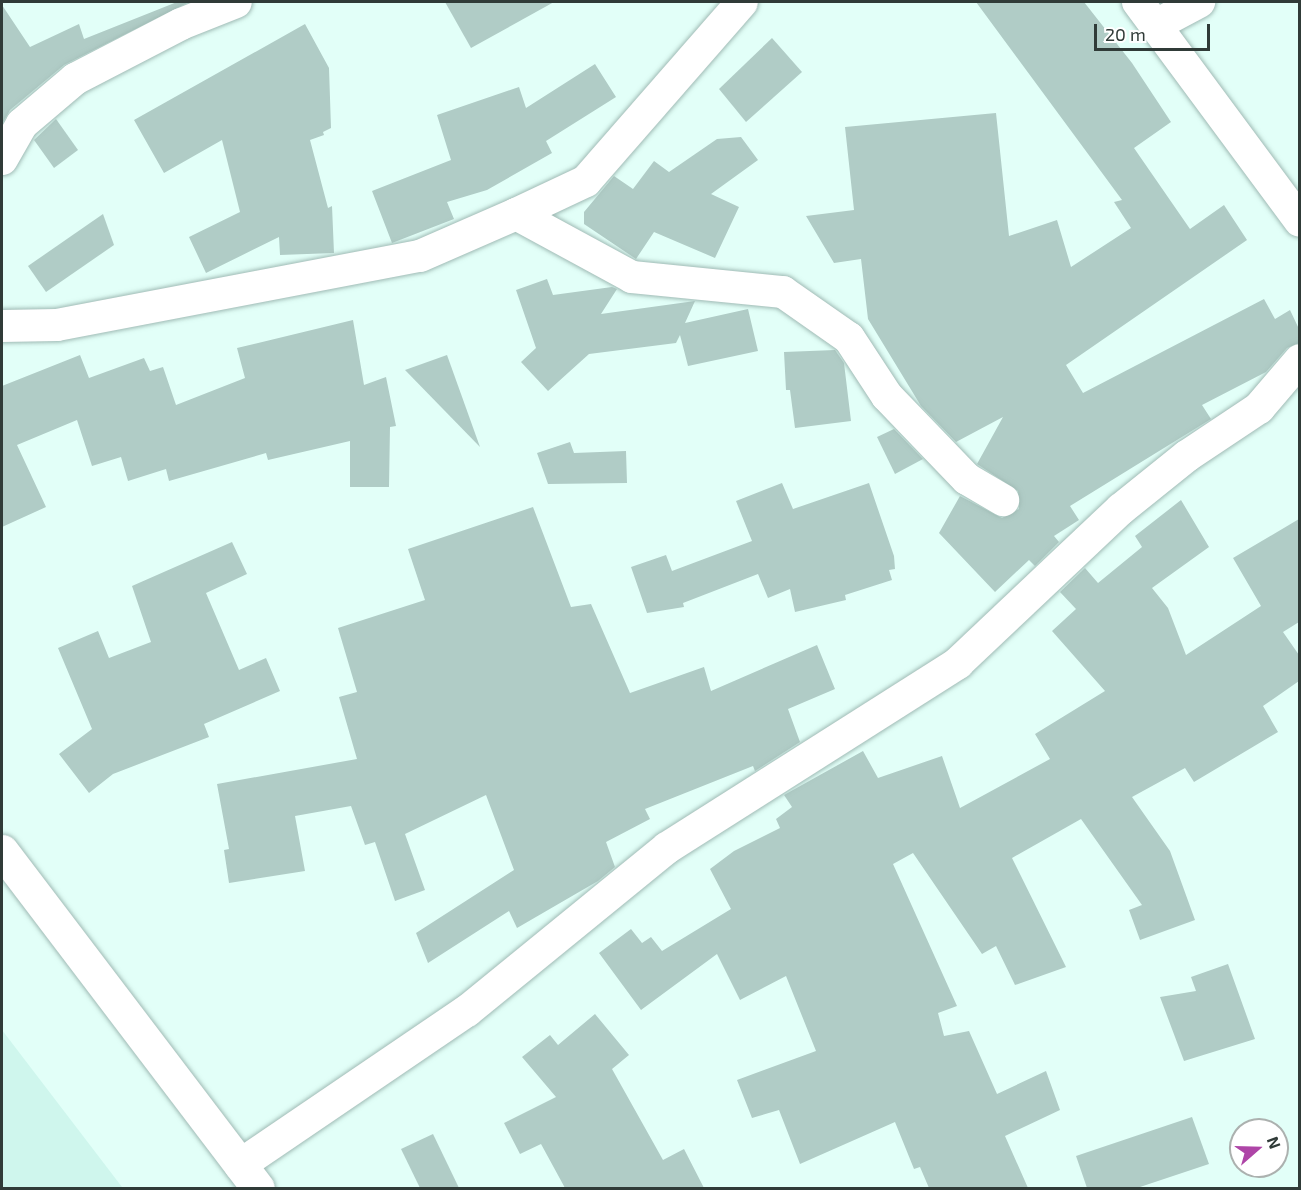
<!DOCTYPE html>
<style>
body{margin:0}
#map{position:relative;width:1301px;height:1190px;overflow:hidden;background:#e2fff8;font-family:"Exo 2",sans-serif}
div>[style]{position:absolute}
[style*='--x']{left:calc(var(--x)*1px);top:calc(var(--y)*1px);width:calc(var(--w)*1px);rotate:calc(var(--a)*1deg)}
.built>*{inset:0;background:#cff6ed}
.building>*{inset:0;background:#b0ccc6}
.roads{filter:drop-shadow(0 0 2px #a0bbb5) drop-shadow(0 0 2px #a0bbb5)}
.minor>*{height:32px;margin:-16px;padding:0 16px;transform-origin:16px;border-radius:16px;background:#fff}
.secondary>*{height:33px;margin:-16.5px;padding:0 16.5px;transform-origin:16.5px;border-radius:16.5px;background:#fff}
span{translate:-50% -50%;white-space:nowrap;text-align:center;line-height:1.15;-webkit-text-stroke:4.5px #fff;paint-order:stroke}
.frame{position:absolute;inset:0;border:3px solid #303b38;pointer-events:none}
.north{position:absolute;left:1229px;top:1118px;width:60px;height:60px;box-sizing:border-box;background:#fff;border:2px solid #acb1af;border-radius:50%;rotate:70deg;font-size:16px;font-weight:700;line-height:24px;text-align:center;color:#303b38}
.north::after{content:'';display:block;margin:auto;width:21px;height:27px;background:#ae45a7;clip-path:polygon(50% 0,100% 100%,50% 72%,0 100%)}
.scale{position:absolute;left:1094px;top:24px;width:116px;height:27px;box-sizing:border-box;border:3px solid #303b38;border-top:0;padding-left:8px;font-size:18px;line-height:21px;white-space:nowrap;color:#303b38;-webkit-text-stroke:4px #fff;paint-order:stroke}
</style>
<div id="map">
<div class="built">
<i style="clip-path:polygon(2px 1030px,122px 1187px,119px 1188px,2px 1188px)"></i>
</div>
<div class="building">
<i style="clip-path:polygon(177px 2px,189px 2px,64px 65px,10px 110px,2px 124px,2px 5px,30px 47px,79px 24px,84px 39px)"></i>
<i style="clip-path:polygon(445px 2px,554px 2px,471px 48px)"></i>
<i style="clip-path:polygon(976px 2px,1084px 2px,1132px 63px,1171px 122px,1134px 148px,1190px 229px,1224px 205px,1247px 240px,1066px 365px,1083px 393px,1264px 299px,1275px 319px,1290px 310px,1299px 329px,1299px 343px,1287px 348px,1266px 372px,1202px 405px,1211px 419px,1070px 506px,1079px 520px,1054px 536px,1059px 542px,1035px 566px,1029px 560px,995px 592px,939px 533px,960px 496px,1002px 518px,1019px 509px,1018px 491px,977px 464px,1003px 417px,956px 442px,921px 406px,868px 319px,861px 259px,834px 263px,806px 216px,854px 210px,845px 127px,996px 113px,1009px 236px,1057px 220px,1071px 267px,1131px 228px,1114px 202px,1122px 200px)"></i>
<i style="clip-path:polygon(305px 24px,329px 68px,331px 128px,323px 132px,324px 135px,310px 140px,328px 208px,332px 206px,334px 253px,280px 255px,279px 237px,206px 273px,189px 237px,240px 212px,222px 140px,164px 173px,134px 120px)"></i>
<i style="clip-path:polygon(772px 38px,802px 72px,746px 122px,719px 89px)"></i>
<i style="clip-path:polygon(595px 64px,616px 97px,546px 141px,552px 153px,487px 190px,447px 202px,454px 219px,392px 243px,372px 191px,451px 160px,437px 115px,519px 87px,526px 108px)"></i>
<i style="clip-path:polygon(56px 119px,78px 150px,54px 168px,34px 140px)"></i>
<i style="clip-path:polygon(741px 137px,758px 160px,711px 194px,739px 207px,715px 258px,654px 232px,636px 259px,584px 224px,584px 212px,614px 176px,633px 189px,654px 161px,669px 172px,717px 139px)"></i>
<i style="clip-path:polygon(103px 214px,114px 245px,46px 292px,28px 266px)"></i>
<i style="clip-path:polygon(547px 279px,553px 295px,612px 287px,617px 289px,601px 314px,695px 301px,685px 323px,748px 309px,758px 351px,688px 366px,680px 335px,676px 343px,589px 354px,548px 391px,521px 362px,536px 348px,516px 290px)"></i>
<i style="clip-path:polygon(353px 320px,364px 385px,386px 377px,396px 426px,390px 427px,389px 487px,350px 487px,350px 441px,268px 460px,266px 453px,169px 481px,166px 469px,128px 481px,121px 457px,92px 466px,77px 420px,17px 445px,46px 507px,2px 527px,2px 386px,80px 355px,89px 378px,144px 358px,150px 371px,163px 367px,176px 405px,245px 378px,237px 348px)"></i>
<i style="clip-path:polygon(835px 350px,844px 363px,851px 421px,795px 428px,790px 390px,786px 390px,784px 352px)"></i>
<i style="clip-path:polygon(447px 355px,480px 447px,405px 370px)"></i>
<i style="clip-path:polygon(894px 429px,923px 459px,895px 474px,877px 437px)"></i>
<i style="clip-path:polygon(570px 442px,574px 453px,626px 451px,627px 483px,548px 484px,537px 453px)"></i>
<i style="clip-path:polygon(782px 483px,793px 509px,869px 483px,894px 556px,895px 569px,889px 570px,892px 580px,845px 595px,846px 600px,795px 612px,790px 589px,768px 598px,758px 574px,683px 603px,684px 607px,647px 613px,631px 567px,666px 555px,672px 571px,752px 541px,736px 501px)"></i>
<i style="clip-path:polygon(1181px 500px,1209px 547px,1152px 588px,1168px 608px,1186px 655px,1261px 606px,1233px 558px,1299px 519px,1299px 622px,1283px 632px,1299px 655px,1299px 681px,1263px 706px,1278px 732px,1194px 782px,1185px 768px,1132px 797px,1170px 851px,1195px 920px,1140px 940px,1129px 910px,1142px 905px,1081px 819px,1012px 858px,1066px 967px,1015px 985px,996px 946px,982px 954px,913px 853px,893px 864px,957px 1006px,938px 1013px,944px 1036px,969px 1031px,997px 1094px,1046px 1071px,1060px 1110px,1005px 1136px,1028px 1188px,929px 1188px,920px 1167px,914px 1169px,895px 1122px,800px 1164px,779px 1110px,752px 1118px,737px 1080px,816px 1051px,786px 976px,740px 1000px,717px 954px,641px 1010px,599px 953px,631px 929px,642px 943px,651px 937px,662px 951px,731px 909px,710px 869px,734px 851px,780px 828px,776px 819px,792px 807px,784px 795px,863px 751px,878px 778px,942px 756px,960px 808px,1050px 759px,1035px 734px,1105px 691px,1052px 631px,1076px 609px,1060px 592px,1085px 568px,1098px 583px,1142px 547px,1135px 536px)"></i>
<i style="clip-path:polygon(533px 507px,571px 607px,591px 604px,630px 693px,704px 667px,711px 691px,817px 645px,835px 689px,788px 709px,800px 742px,755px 771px,753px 766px,645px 809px,650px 819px,606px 842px,615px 867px,598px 881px,517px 928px,509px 911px,428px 963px,416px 933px,514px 870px,486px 795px,405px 834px,425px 890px,395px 901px,375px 842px,365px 845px,351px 806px,295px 816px,305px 871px,229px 883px,224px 850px,229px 849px,217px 784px,357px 759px,339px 697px,357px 692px,338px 628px,425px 600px,408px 549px)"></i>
<i style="clip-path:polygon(232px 542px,247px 574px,206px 593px,239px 670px,266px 658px,280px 691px,204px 724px,209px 737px,113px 774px,89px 793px,59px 754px,92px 729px,58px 648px,98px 631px,109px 658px,151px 642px,132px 586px)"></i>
<i style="clip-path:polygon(1228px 964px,1255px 1039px,1184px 1061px,1160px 997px,1196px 991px,1191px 977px)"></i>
<i style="clip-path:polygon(595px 1014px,629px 1055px,612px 1069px,663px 1160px,684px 1149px,704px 1188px,565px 1188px,541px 1144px,520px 1154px,504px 1123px,556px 1097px,522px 1057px,550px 1035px,558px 1045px)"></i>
<i style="clip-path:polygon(1192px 1117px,1209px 1164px,1137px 1188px,1087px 1188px,1076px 1156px)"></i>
<i style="clip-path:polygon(433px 1134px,459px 1188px,420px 1188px,401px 1149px)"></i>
</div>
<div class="roads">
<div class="minor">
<i style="--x:1138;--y:2;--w:272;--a:53.5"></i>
<i style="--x:1156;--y:25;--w:49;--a:-28.1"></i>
<i style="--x:2;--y:159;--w:40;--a:-60.3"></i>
<i style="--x:22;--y:124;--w:70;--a:-40.3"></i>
<i style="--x:75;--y:79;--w:119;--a:-27.4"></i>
<i style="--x:181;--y:24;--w:59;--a:-21.8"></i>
<i style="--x:516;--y:214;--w:132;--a:28.5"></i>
<i style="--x:632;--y:277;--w:152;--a:5.7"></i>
<i style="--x:783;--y:292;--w:80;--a:34.9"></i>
<i style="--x:849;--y:338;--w:69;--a:56.8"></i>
<i style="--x:887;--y:396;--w:115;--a:46.1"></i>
<i style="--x:967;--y:479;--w:42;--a:30.3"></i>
<i style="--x:2;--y:326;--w:55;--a:-1"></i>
<i style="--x:57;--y:325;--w:369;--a:-10.8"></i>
<i style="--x:420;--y:256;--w:105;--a:-23.6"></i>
<i style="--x:516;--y:214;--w:77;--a:-25.2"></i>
<i style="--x:586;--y:181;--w:237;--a:-48.9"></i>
<i style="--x:240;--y:1165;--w:274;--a:-34.2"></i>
<i style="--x:467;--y:1011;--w:258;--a:-39.2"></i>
<i style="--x:667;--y:848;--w:345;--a:-32.4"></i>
<i style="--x:958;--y:663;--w:224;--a:-43.4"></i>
<i style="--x:1121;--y:509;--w:85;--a:-38.8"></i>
<i style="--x:1187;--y:456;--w:87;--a:-33.7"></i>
<i style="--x:1259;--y:408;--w:63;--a:-49.5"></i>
</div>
<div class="secondary">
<i style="--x:2;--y:851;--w:423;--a:52.8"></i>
</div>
</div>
<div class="frame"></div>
<div class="north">N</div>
<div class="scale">20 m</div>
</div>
